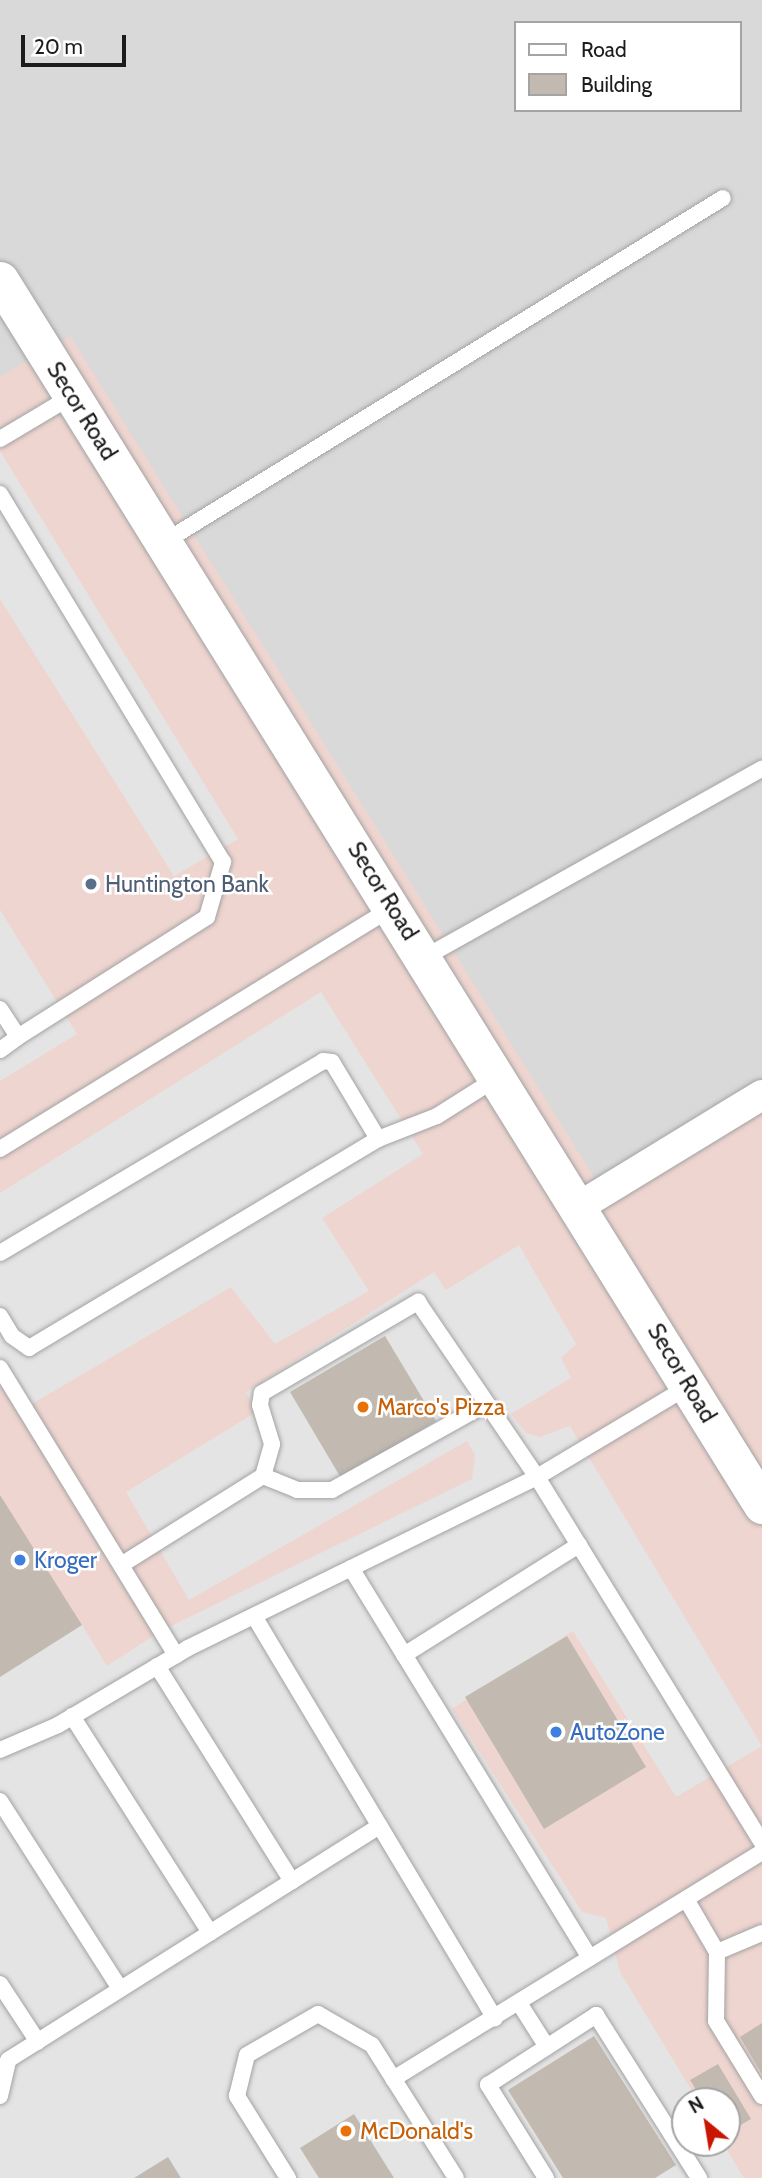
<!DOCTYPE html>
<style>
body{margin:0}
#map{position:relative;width:762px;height:2178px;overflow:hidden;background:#eeebe2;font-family:Cabin,sans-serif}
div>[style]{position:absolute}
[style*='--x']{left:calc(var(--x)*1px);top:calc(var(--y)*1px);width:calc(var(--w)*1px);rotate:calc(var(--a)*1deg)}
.residential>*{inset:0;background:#dad9d9}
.commercial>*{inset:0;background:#efd5d0}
.parking>*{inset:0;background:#e4e4e4}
.building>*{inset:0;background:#c2bab1}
.roads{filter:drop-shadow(0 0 2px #a3a3a3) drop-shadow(0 0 2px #a3a3a3)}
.service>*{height:16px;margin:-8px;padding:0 8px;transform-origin:8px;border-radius:8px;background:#fff}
.minor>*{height:30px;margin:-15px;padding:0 15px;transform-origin:15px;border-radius:15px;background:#fff}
.tertiary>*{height:37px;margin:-18.5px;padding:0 18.5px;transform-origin:18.5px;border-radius:18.5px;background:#fff}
.dots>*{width:19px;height:19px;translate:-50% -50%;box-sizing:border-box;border:4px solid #fff;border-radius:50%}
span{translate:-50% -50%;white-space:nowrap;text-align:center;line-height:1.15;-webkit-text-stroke:5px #fff;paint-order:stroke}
.street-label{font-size:23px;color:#1c1c1c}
.service-label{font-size:23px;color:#4e5e75}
.left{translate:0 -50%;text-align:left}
.food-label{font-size:23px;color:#c56008}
.shop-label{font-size:23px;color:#366cbe}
.legend{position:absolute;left:514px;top:21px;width:228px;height:91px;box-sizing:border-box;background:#fff;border:2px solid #a4a4a4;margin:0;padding:9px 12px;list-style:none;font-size:21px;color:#1c1c1c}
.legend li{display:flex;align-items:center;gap:14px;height:35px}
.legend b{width:35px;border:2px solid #a4a4a4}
.north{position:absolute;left:671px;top:2087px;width:70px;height:70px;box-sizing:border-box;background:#fff;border:2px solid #a4a4a4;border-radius:50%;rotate:330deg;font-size:19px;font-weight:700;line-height:28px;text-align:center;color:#1c1c1c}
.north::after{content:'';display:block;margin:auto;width:24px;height:32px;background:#c81600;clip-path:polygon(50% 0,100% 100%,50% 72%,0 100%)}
.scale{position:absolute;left:21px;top:35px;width:105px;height:32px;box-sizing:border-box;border:4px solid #1c1c1c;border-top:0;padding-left:9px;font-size:21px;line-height:24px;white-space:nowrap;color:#1c1c1c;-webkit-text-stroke:5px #fff;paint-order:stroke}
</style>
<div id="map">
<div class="residential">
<i style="clip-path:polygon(evenodd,0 0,762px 0,762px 2178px,0 2178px,0 0,515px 23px,739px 23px,739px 110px,515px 110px,515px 23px,0 0,685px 2101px,727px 2101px,727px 2143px,685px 2143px,685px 2101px)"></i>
</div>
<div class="commercial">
<i style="clip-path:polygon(evenodd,70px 336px,609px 1201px,762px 1106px,762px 2178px,0 2178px,0 377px,70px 336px,685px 2101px,727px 2101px,727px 2143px,685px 2143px,685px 2101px)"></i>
</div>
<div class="parking">
<i style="clip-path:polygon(0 451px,238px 839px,174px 876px,0 599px)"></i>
<i style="clip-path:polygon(0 910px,77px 1034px,0 1081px)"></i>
<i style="clip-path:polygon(321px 992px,423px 1154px,322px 1218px,369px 1291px,275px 1344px,231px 1287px,25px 1408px,0 1368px,0 1193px)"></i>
<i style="clip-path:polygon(519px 1245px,576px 1344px,561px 1358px,571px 1378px,511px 1414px,526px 1433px,540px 1437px,570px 1426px,762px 1746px,676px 1797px,573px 1631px,452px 1709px,582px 1912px,606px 1918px,620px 1972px,698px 2101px,685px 2101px,685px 2143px,723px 2143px,744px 2178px,0 2178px,0 1677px,82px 1625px,107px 1666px,161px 1631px,472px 1479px,475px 1455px,467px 1441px,189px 1600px,126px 1492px,256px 1412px,246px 1392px,434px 1272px,446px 1290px)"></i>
</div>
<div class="building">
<i style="clip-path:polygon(385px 1336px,436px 1421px,341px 1478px,290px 1392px)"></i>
<i style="clip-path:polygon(0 1495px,82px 1625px,0 1677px)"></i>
<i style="clip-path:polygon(567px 1636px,646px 1767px,544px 1829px,465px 1697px)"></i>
<i style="clip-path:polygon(762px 2023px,762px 2074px,740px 2037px)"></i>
<i style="clip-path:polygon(594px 2036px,676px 2165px,655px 2178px,563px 2178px,508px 2090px)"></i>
<i style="clip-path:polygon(718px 2064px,751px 2119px,727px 2133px,727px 2101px,703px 2101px,690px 2080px)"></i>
<i style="clip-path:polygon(354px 2114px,394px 2178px,319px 2178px,300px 2148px)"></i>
<i style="clip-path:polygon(168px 2157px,181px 2178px,134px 2178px)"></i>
</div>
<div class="roads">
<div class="service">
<i style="--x:0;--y:439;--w:84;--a:-30.8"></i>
<i style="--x:0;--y:494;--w:430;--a:58.8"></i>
<i style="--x:223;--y:862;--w:57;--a:106.2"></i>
<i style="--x:207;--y:917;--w:224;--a:147.6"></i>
<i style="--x:164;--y:542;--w:656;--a:-31.61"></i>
<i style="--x:425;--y:957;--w:386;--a:-29.2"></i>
<i style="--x:0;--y:1009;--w:33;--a:57"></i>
<i style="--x:18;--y:1037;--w:22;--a:144"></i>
<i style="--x:0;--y:1149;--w:459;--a:-31.6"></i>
<i style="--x:0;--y:1253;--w:376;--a:-30.7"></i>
<i style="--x:323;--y:1061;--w:9;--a:6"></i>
<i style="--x:332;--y:1062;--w:90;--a:59.1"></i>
<i style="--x:0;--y:1316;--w:23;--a:59"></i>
<i style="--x:12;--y:1336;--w:21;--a:35"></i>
<i style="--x:29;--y:1348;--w:407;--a:-30.9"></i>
<i style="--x:378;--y:1139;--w:63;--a:-21.3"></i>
<i style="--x:437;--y:1116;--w:71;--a:-32.3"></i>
<i style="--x:0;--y:1368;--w:337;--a:58.5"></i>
<i style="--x:263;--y:1476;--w:37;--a:22"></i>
<i style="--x:297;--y:1490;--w:35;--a:0"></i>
<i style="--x:332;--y:1490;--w:174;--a:-29.2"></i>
<i style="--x:121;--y:1565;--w:168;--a:-32.1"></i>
<i style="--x:263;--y:1476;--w:33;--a:-74"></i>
<i style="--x:272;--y:1444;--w:41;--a:-107.1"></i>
<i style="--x:260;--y:1405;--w:12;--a:-81"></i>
<i style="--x:262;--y:1393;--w:181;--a:-30.3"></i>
<i style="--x:418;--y:1302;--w:212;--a:55.8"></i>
<i style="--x:537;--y:1477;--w:430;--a:58.4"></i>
<i style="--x:351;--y:1568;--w:457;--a:58.5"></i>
<i style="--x:254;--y:1616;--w:469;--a:59.1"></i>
<i style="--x:404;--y:1655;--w:207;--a:-32.2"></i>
<i style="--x:157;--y:1666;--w:254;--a:57.9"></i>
<i style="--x:72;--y:1716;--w:257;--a:57.5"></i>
<i style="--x:0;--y:1750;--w:63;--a:-23.3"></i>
<i style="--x:58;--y:1725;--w:151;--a:-30.6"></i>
<i style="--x:188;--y:1648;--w:389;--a:-26.1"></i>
<i style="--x:537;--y:1477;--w:177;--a:-30.9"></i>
<i style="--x:0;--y:1801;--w:223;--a:57.4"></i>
<i style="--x:686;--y:1899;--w:61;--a:59.7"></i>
<i style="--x:717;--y:1952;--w:69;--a:90.8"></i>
<i style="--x:716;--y:2021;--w:88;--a:58.5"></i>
<i style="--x:717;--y:1952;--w:49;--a:-22.9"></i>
<i style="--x:0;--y:1984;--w:69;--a:56.8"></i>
<i style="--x:519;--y:2003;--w:52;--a:57.5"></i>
<i style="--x:393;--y:2079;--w:433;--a:-31.6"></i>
<i style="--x:0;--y:2096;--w:37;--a:-77"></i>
<i style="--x:8;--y:2060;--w:439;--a:-32.2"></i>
<i style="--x:288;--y:2178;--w:97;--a:-121.9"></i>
<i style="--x:237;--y:2096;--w:42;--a:-76.3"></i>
<i style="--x:247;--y:2055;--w:82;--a:-30"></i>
<i style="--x:318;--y:2014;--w:62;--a:29.9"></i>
<i style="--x:372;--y:2045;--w:157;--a:57.7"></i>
<i style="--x:546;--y:2178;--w:110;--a:-121.9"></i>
<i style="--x:488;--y:2085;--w:129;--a:-32.9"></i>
<i style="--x:596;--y:2015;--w:193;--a:57.7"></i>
</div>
<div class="minor">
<i style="--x:580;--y:1206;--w:213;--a:-31.4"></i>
</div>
<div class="tertiary">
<i style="--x:0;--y:280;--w:1443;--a:58.12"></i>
</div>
</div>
<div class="dots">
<i style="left:91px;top:884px;background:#5c6f8a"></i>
<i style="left:363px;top:1407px;background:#e8710a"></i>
<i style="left:20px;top:1560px;background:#3f7fe0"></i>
<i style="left:556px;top:1732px;background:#3f7fe0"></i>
<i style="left:346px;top:2131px;background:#e8710a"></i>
</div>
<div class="street-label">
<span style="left:82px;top:411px;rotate:58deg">Secor Road</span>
<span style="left:383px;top:891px;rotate:58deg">Secor Road</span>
<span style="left:682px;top:1373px;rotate:59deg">Secor Road</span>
</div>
<div class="service-label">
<span class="left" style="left:105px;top:884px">Huntington Bank</span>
</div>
<div class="food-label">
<span class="left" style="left:377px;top:1407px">Marco's Pizza</span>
<span class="left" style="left:360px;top:2131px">McDonald's</span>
</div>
<div class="shop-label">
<span class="left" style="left:34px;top:1560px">Kroger</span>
<span class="left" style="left:570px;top:1732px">AutoZone</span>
</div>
<ul class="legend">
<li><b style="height:9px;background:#fff"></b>Road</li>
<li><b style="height:19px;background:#c2bab1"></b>Building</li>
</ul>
<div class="north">N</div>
<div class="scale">20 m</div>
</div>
